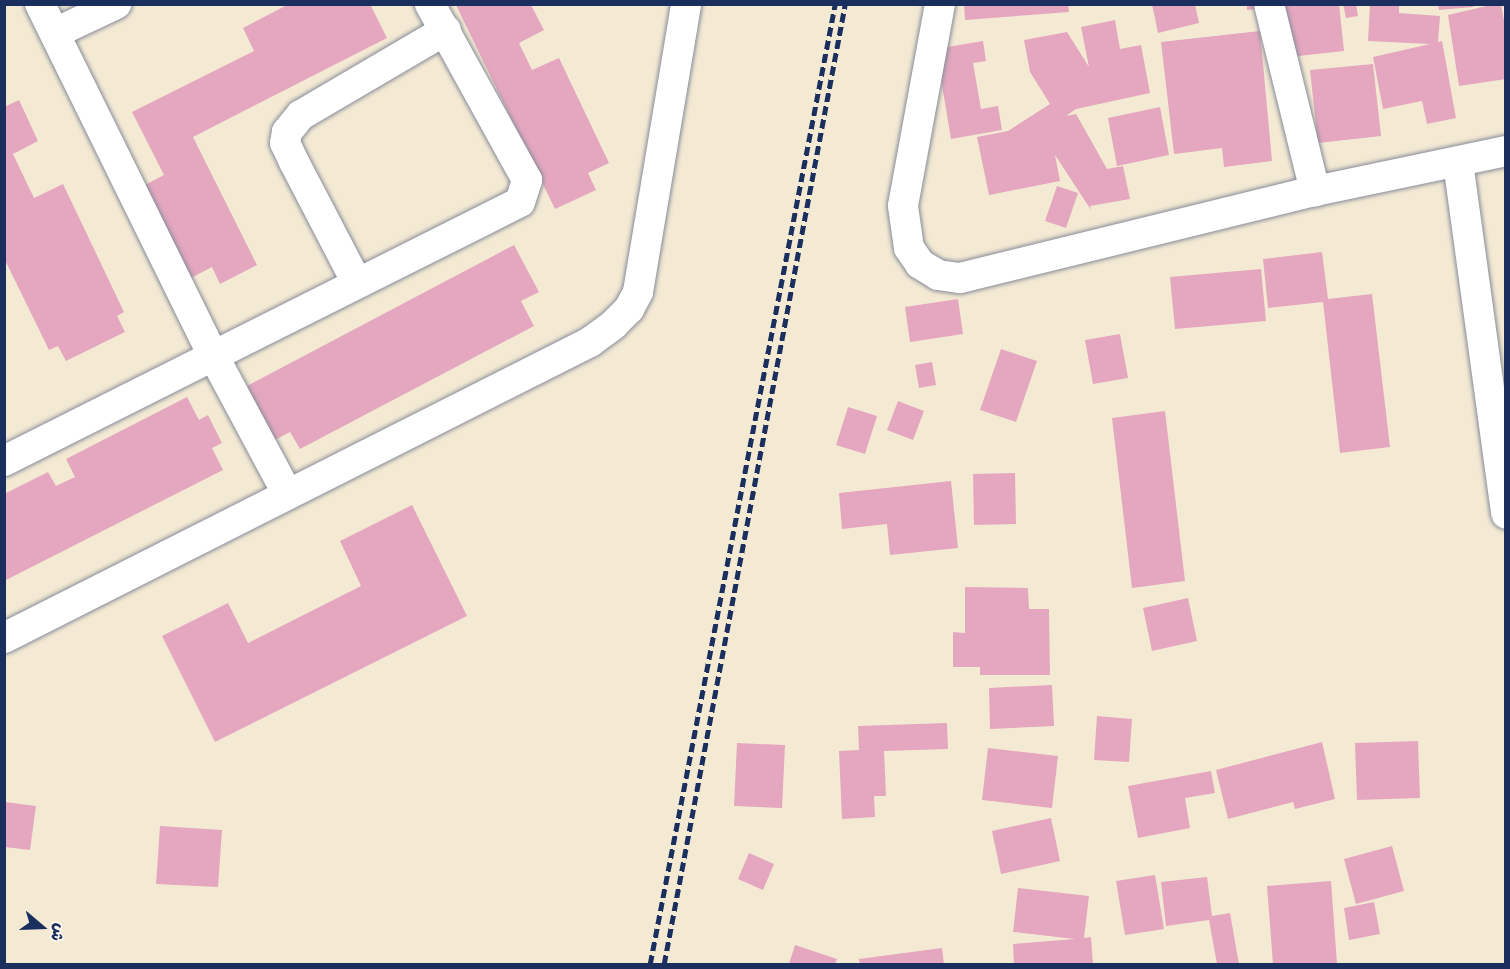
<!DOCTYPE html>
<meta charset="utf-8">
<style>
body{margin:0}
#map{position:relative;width:1510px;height:969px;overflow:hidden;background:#f4ead4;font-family:"Patrick Hand","Playpen Sans Arabic",sans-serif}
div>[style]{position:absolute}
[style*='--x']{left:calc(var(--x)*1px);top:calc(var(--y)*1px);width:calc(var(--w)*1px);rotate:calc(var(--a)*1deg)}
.building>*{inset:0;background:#e4a7bf}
.roads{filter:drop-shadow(0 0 2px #888c99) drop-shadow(0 0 2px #888c99)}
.street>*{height:30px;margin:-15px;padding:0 15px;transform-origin:15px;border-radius:15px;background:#fff}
.rail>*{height:4.5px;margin-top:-2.25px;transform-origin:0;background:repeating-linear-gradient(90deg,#1b2f5e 0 9px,transparent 0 13.5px)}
span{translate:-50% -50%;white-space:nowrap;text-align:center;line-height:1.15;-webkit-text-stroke:4.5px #fbf7ec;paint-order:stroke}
.frame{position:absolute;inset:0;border:6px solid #1b2f5e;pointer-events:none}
.north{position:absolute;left:12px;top:897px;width:60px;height:60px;-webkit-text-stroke:4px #fbf7ec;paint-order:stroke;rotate:109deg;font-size:16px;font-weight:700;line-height:24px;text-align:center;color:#1b2f5e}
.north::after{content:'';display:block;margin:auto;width:21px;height:27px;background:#1b2f5e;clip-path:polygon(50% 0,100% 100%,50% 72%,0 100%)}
</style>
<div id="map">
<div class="building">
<i style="clip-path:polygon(289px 4px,370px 4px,387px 38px,193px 137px,257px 265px,220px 284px,212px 267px,191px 278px,145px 185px,164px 175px,132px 112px,254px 51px,243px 28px)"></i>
<i style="clip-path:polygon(964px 4px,1068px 4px,1069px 12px,965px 20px)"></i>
<i style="clip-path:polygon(1152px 4px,1195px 4px,1199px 23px,1158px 33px)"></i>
<i style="clip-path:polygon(1247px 4px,1339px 4px,1344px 51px,1289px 57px,1282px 6px,1247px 10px)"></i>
<i style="clip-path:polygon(1343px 4px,1356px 4px,1358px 16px,1346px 18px)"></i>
<i style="clip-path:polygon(1370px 4px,1399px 4px,1399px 13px,1440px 16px,1438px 42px,1442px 41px,1456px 118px,1427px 124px,1422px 101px,1383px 109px,1373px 57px,1430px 44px,1368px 41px)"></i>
<i style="clip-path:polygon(1438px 4px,1473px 4px,1473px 7px,1439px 10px)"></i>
<i style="clip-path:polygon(1495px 4px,1501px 4px,1506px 32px,1506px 79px,1459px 86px,1448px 15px)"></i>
<i style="clip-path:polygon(456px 5px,531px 5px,544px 30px,519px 43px,532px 70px,559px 58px,609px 163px,588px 173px,596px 190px,555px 209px)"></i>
<i style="clip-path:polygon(1115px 20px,1120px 49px,1141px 45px,1150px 93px,1076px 109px,1066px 116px,1076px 114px,1107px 169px,1123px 166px,1130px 199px,1090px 206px,1091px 210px,1055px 155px,1060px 181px,989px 195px,977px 137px,1008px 131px,1050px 104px,1030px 72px,1024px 40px,1067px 32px,1089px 67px,1081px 27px)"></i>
<i style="clip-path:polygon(1260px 31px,1272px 161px,1224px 167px,1222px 148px,1174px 154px,1161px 42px)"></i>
<i style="clip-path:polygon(983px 41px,986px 61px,973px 63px,981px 109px,998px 106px,1002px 130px,951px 139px,936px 49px)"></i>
<i style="clip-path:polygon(1373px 64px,1381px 136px,1318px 143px,1310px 70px)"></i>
<i style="clip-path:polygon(19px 100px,38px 141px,13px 154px,34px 198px,63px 184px,124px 312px,117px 316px,125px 332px,66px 361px,58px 346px,49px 350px,4px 258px,4px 107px)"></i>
<i style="clip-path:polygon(1160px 107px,1169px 155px,1117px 166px,1108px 118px)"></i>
<i style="clip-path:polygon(1057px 186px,1078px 193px,1066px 228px,1045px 221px)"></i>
<i style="clip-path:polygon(514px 245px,539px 292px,521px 301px,534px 326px,300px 449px,290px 432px,273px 441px,245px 387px)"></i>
<i style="clip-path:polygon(1322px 252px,1328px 299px,1372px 294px,1390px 447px,1340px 453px,1323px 302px,1268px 308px,1263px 259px)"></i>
<i style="clip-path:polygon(1261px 269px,1266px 321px,1175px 329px,1170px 277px)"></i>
<i style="clip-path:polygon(958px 299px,963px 334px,910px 342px,905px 307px)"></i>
<i style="clip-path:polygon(1120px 334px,1128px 378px,1093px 384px,1085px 340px)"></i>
<i style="clip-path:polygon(1001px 349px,1037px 361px,1016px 422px,980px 410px)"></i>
<i style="clip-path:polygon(932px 362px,936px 385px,919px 388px,915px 365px)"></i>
<i style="clip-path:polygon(187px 397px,199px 420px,208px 415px,222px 443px,212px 448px,223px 470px,4px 581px,4px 494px,48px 472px,56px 486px,75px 477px,66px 459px)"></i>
<i style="clip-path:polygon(898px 401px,924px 411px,913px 440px,887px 430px)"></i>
<i style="clip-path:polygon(848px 407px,877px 416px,865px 454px,836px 445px)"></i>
<i style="clip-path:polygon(1165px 411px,1185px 581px,1132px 588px,1112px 418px)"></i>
<i style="clip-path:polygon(1015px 473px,1016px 524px,974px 525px,973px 474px)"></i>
<i style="clip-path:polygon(951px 481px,958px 548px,890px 555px,887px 524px,842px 529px,839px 493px)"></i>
<i style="clip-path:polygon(412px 505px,467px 616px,215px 742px,162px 636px,228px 603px,248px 643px,361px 586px,340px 541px)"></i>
<i style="clip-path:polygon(965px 587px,1028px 588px,1029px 609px,1049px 609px,1050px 675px,980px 675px,980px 667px,953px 667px,953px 632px,965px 633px)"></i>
<i style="clip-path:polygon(1188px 598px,1197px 641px,1152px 651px,1143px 608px)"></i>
<i style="clip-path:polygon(1052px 685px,1054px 726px,990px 729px,989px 688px)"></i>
<i style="clip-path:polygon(1097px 716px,1132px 719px,1129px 762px,1094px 760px)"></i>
<i style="clip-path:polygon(947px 723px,948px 749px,884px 751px,886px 796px,874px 796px,875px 817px,842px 819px,839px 751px,859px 750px,858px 726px)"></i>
<i style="clip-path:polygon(1418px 741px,1420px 798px,1357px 800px,1355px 743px)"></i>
<i style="clip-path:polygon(1322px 742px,1335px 799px,1295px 809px,1293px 802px,1228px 819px,1216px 770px)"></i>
<i style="clip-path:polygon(737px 743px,785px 745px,782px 808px,734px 806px)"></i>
<i style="clip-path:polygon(988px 748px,1058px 756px,1052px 808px,982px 800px)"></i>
<i style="clip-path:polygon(1211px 771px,1215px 793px,1185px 798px,1190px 828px,1138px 838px,1128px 786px)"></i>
<i style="clip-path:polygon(5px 802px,36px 806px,30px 850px,5px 847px)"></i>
<i style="clip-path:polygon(1051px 818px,1060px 861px,1001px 874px,992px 831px)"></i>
<i style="clip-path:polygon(160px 826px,222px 830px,218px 887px,156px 884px)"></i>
<i style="clip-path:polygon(1392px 846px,1404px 891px,1356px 904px,1344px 859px)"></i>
<i style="clip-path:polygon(749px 853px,774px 864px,763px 890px,738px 879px)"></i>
<i style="clip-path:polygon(1155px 875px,1164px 929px,1125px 935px,1116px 881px)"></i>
<i style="clip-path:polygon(1207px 877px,1212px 916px,1230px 913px,1239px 964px,1217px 964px,1209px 920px,1166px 926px,1161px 882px)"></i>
<i style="clip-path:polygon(1331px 881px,1337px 964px,1273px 964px,1267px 886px)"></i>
<i style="clip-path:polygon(1018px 888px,1089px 896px,1084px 938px,1091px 937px,1093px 964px,1014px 964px,1013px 944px,1075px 939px,1013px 932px)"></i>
<i style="clip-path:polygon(1374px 902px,1380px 934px,1349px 940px,1344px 908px)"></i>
<i style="clip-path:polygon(795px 945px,837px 959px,835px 964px,789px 964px)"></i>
<i style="clip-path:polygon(942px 948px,944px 964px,860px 964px,859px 959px)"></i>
</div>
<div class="roads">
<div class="street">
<i style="--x:40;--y:4;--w:391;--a:63.8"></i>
<i style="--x:213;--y:355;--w:157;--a:61.8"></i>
<i style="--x:940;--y:4;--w:205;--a:100.4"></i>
<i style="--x:903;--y:206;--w:42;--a:81.9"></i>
<i style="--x:909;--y:248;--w:19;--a:55"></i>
<i style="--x:920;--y:264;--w:21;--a:31"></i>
<i style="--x:938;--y:275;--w:22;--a:8"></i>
<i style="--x:960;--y:278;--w:366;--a:-13.8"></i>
<i style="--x:1315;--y:191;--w:195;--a:-11.8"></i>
<i style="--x:1269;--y:4;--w:193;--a:76.2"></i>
<i style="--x:55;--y:33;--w:68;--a:-25.4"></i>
<i style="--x:1458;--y:162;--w:355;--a:82.2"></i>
<i style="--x:356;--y:281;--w:134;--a:-117.5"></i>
<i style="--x:294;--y:162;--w:21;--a:-115"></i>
<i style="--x:285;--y:143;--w:11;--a:-80"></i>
<i style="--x:287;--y:132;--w:22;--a:-51"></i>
<i style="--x:301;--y:115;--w:168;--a:-30.4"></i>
<i style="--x:4;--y:461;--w:577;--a:-26.65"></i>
<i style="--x:520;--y:202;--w:23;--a:-72"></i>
<i style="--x:527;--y:180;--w:201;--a:-118.9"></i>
<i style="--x:4;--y:638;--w:657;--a:-26.8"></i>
<i style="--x:590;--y:342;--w:29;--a:-36"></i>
<i style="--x:613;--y:325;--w:23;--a:-45"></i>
<i style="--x:629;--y:309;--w:19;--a:-62"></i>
<i style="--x:638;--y:292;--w:292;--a:-80.5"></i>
</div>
</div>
<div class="rail">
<i style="--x:650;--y:964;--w:978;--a:-79.09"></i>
<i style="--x:664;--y:964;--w:977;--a:-79.32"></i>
</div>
<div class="frame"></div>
<div class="north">ش</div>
</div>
